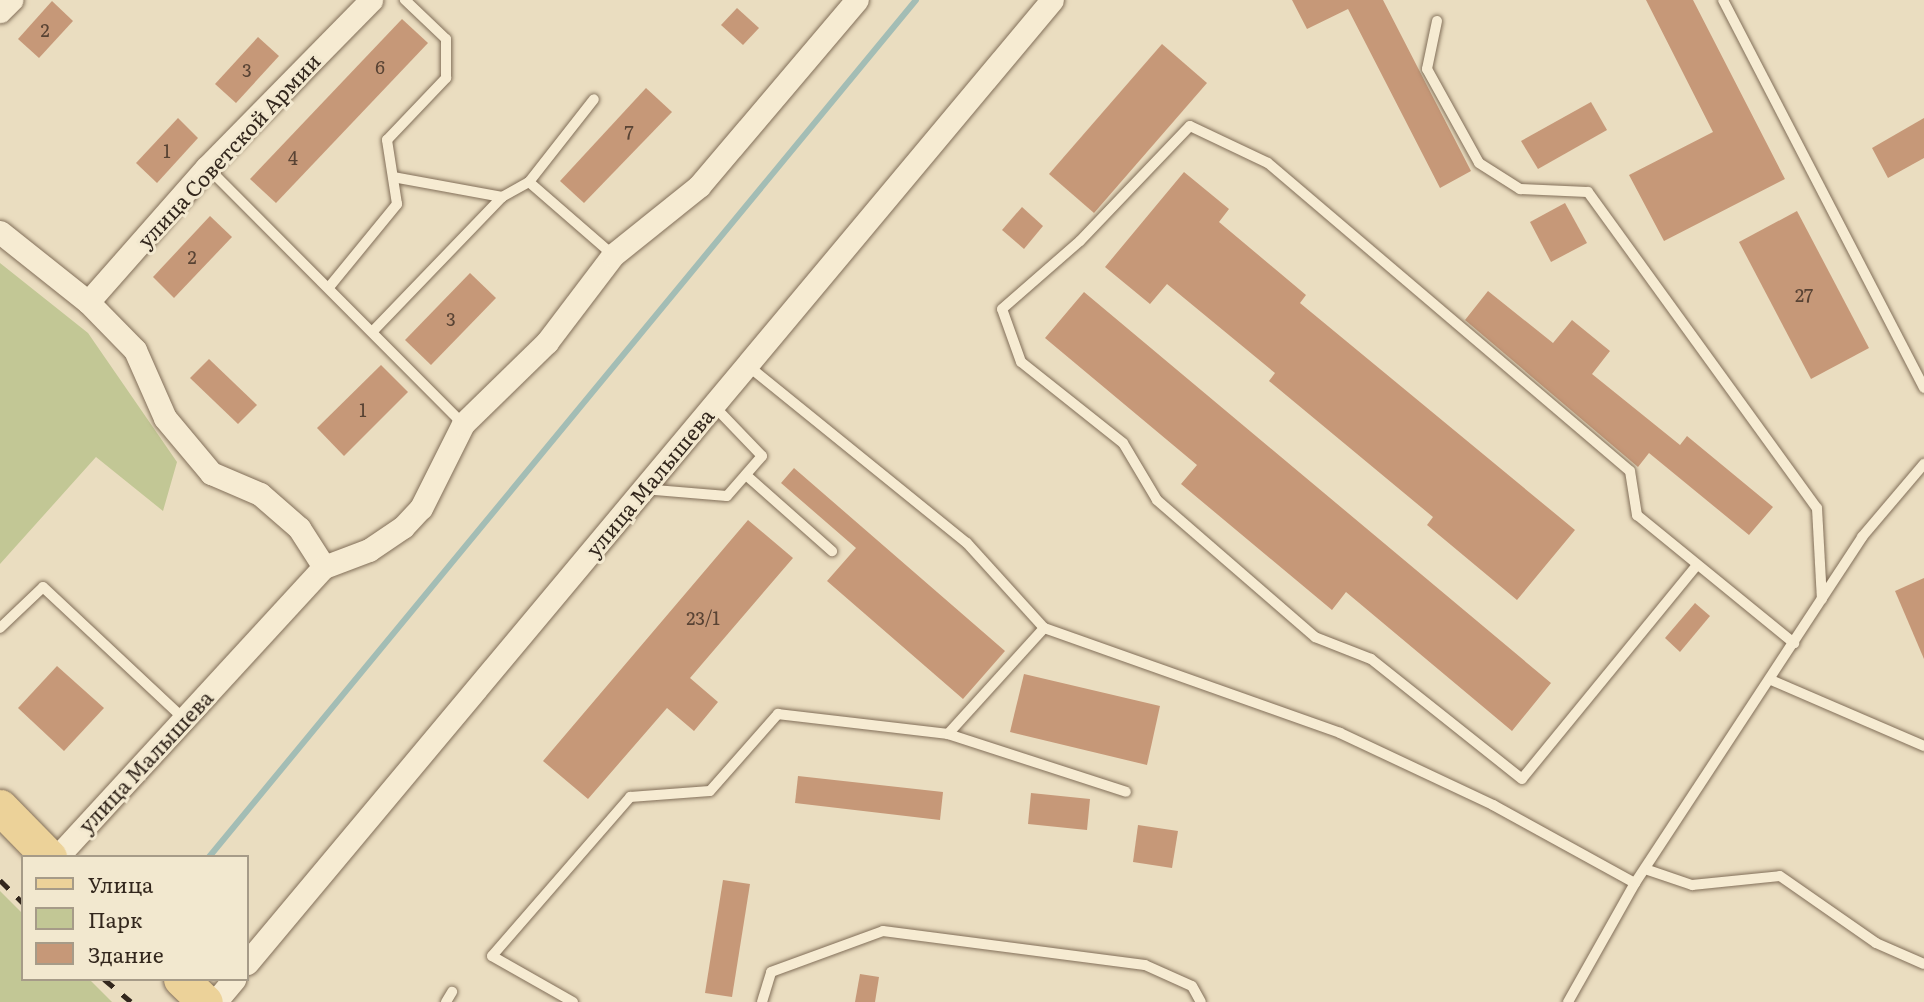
<!DOCTYPE html>
<meta charset="utf-8">
<style>
body{margin:0}
#map{position:relative;width:1924px;height:1002px;overflow:hidden;background:#eaddc0;font-family:Literata,serif}
div>[style]{position:absolute}
[style*='--x']{left:calc(var(--x)*1px);top:calc(var(--y)*1px);width:calc(var(--w)*1px);rotate:calc(var(--a)*1deg)}
.green>*{inset:0;background:#c2c795}
.stream>*{height:6px;margin:-3px;padding:0 3px;transform-origin:3px;border-radius:3px;background:#a3bdb5}
.building>*{inset:0;background:#c69878}
.roads{filter:drop-shadow(0 0 2px #826f59) drop-shadow(0 0 2px #826f59)}
.service>*{height:10px;margin:-5px;padding:0 5px;transform-origin:5px;border-radius:5px;background:#f6ebd2}
.minor>*{height:23px;margin:-11.5px;padding:0 11.5px;transform-origin:11.5px;border-radius:11.5px;background:#f6ebd2}
.primary>*{height:35px;margin:-17.5px;padding:0 17.5px;transform-origin:17.5px;border-radius:17.5px;background:#ecd299}
.rail>*{height:5px;margin-top:-2.5px;transform-origin:0;background:repeating-linear-gradient(90deg,#33271d 0 12px,transparent 0 24px)}
span{translate:-50% -50%;white-space:nowrap;text-align:center;line-height:1.15;-webkit-text-stroke:6px #f2e8cf;paint-order:stroke}
.number-label{font-size:18px;color:#584334}
.number-label span{-webkit-text-stroke-width:0}
.street-label{font-size:21px;color:#33271d}
.legend{position:absolute;left:21px;top:855px;width:228px;height:126px;box-sizing:border-box;background:#f2e8cf;border:2px solid #a69b88;margin:0;padding:9px 12px;list-style:none;font-size:21px;color:#33271d}
.legend li{display:flex;align-items:center;gap:14px;height:35px}
.legend b{width:35px;border:2px solid #a69b88}
</style>
<div id="map">
<div class="green">
<i style="clip-path:polygon(0 263px,88px 333px,177px 462px,163px 511px,96px 457px,0 564px)"></i>
<i style="clip-path:polygon(0 891px,23px 914px,23px 979px,89px 979px,112px 1002px,0 1002px)"></i>
</div>
<div class="stream">
<i style="--x:209;--y:857;--w:1111;--a:-50.48"></i>
</div>
<div class="building">
<i style="clip-path:polygon(1292px 0,1383px 0,1471px 171px,1440px 188px,1348px 9px,1307px 29px)"></i>
<i style="clip-path:polygon(1646px 0,1693px 0,1785px 179px,1664px 241px,1629px 175px,1713px 132px)"></i>
<i style="clip-path:polygon(52px 1px,73px 21px,39px 58px,18px 39px)"></i>
<i style="clip-path:polygon(737px 8px,759px 28px,743px 45px,721px 25px)"></i>
<i style="clip-path:polygon(402px 19px,428px 43px,276px 203px,250px 179px)"></i>
<i style="clip-path:polygon(258px 37px,279px 56px,236px 103px,215px 84px)"></i>
<i style="clip-path:polygon(1162px 44px,1207px 83px,1094px 213px,1049px 174px)"></i>
<i style="clip-path:polygon(646px 88px,672px 112px,584px 203px,560px 181px)"></i>
<i style="clip-path:polygon(1591px 102px,1607px 130px,1538px 169px,1521px 141px)"></i>
<i style="clip-path:polygon(178px 118px,198px 138px,157px 183px,136px 163px)"></i>
<i style="clip-path:polygon(1924px 118px,1924px 158px,1888px 178px,1872px 148px)"></i>
<i style="clip-path:polygon(1184px 172px,1229px 209px,1219px 222px,1306px 295px,1300px 303px,1575px 530px,1517px 600px,1427px 525px,1433px 517px,1269px 381px,1275px 373px,1167px 284px,1150px 304px,1105px 267px)"></i>
<i style="clip-path:polygon(1565px 203px,1587px 243px,1551px 262px,1530px 222px)"></i>
<i style="clip-path:polygon(1022px 207px,1043px 226px,1024px 249px,1002px 230px)"></i>
<i style="clip-path:polygon(1797px 211px,1869px 348px,1811px 379px,1739px 242px)"></i>
<i style="clip-path:polygon(210px 216px,232px 237px,174px 298px,153px 277px)"></i>
<i style="clip-path:polygon(470px 273px,496px 298px,431px 365px,405px 340px)"></i>
<i style="clip-path:polygon(1488px 291px,1553px 343px,1572px 320px,1610px 351px,1592px 374px,1680px 445px,1687px 436px,1773px 507px,1749px 535px,1649px 453px,1638px 467px,1465px 320px)"></i>
<i style="clip-path:polygon(1084px 292px,1551px 683px,1512px 731px,1346px 592px,1332px 610px,1181px 484px,1197px 465px,1045px 338px)"></i>
<i style="clip-path:polygon(209px 359px,257px 405px,238px 424px,190px 378px)"></i>
<i style="clip-path:polygon(381px 365px,408px 392px,344px 456px,317px 428px)"></i>
<i style="clip-path:polygon(794px 468px,1005px 651px,963px 699px,827px 581px,856px 548px,781px 483px)"></i>
<i style="clip-path:polygon(748px 520px,793px 558px,690px 678px,718px 702px,694px 731px,667px 708px,588px 799px,543px 761px)"></i>
<i style="clip-path:polygon(1924px 578px,1924px 659px,1895px 591px)"></i>
<i style="clip-path:polygon(1695px 603px,1710px 616px,1680px 652px,1665px 638px)"></i>
<i style="clip-path:polygon(57px 666px,104px 708px,64px 751px,18px 708px)"></i>
<i style="clip-path:polygon(1024px 674px,1160px 706px,1147px 765px,1010px 732px)"></i>
<i style="clip-path:polygon(798px 776px,943px 792px,940px 820px,795px 803px)"></i>
<i style="clip-path:polygon(1031px 793px,1090px 799px,1087px 830px,1028px 824px)"></i>
<i style="clip-path:polygon(1138px 825px,1178px 831px,1172px 868px,1133px 862px)"></i>
<i style="clip-path:polygon(723px 880px,750px 884px,732px 997px,705px 993px)"></i>
<i style="clip-path:polygon(860px 974px,879px 977px,875px 1002px,855px 1002px)"></i>
</div>
<div class="roads">
<div class="service">
<i style="--x:1723;--y:0;--w:437;--a:62.6"></i>
<i style="--x:1437;--y:21;--w:49;--a:101.8"></i>
<i style="--x:1427;--y:69;--w:107;--a:61"></i>
<i style="--x:1479;--y:163;--w:49;--a:32.4"></i>
<i style="--x:1520;--y:189;--w:68;--a:2.5"></i>
<i style="--x:1588;--y:192;--w:390;--a:54.1"></i>
<i style="--x:1817;--y:508;--w:91;--a:86.9"></i>
<i style="--x:207;--y:167;--w:363;--a:45.1"></i>
<i style="--x:393;--y:177;--w:111;--a:10.4"></i>
<i style="--x:502;--y:197;--w:31;--a:-29"></i>
<i style="--x:529;--y:182;--w:111;--a:41"></i>
<i style="--x:529;--y:182;--w:105;--a:-51.9"></i>
<i style="--x:330;--y:286;--w:106;--a:-50.7"></i>
<i style="--x:397;--y:204;--w:65;--a:-98.9"></i>
<i style="--x:387;--y:140;--w:86;--a:-46.4"></i>
<i style="--x:446;--y:78;--w:39;--a:-90"></i>
<i style="--x:446;--y:39;--w:57;--a:-136.4"></i>
<i style="--x:374;--y:330;--w:185;--a:-46.1"></i>
<i style="--x:747;--y:365;--w:283;--a:39"></i>
<i style="--x:967;--y:543;--w:115;--a:47.8"></i>
<i style="--x:1044;--y:628;--w:314;--a:19.5"></i>
<i style="--x:1340;--y:733;--w:169;--a:25.2"></i>
<i style="--x:1493;--y:805;--w:162;--a:28.8"></i>
<i style="--x:746;--y:475;--w:115;--a:41.5"></i>
<i style="--x:643;--y:489;--w:84;--a:4.8"></i>
<i style="--x:727;--y:496;--w:53;--a:-48.8"></i>
<i style="--x:762;--y:456;--w:71;--a:-133.9"></i>
<i style="--x:1697;--y:565;--w:276;--a:129.3"></i>
<i style="--x:1522;--y:779;--w:193;--a:-141.5"></i>
<i style="--x:1371;--y:659;--w:60;--a:-158.6"></i>
<i style="--x:1315;--y:637;--w:209;--a:-139.1"></i>
<i style="--x:1157;--y:500;--w:66;--a:-120.8"></i>
<i style="--x:1123;--y:443;--w:130;--a:-141.5"></i>
<i style="--x:1021;--y:362;--w:56;--a:-109.7"></i>
<i style="--x:1002;--y:309;--w:103;--a:-41.1"></i>
<i style="--x:1080;--y:241;--w:159;--a:-46.3"></i>
<i style="--x:1190;--y:126;--w:86;--a:25.4"></i>
<i style="--x:1268;--y:163;--w:475;--a:40.4"></i>
<i style="--x:1630;--y:471;--w:45;--a:81"></i>
<i style="--x:1637;--y:515;--w:203;--a:39.2"></i>
<i style="--x:0;--y:628;--w:59;--a:-43.6"></i>
<i style="--x:43;--y:587;--w:193;--a:43.1"></i>
<i style="--x:1771;--y:680;--w:167;--a:23.3"></i>
<i style="--x:948;--y:734;--w:187;--a:18"></i>
<i style="--x:1645;--y:869;--w:50;--a:18.8"></i>
<i style="--x:1692;--y:885;--w:88;--a:-5.8"></i>
<i style="--x:1780;--y:876;--w:117;--a:34.9"></i>
<i style="--x:1876;--y:943;--w:52;--a:23.6"></i>
<i style="--x:446;--y:1002;--w:12;--a:-59"></i>
<i style="--x:573;--y:1002;--w:93;--a:-150.4"></i>
<i style="--x:492;--y:956;--w:211;--a:-49"></i>
<i style="--x:630;--y:797;--w:80;--a:-4.3"></i>
<i style="--x:710;--y:791;--w:103;--a:-48.6"></i>
<i style="--x:778;--y:714;--w:171;--a:6.7"></i>
<i style="--x:948;--y:734;--w:143;--a:-47.8"></i>
<i style="--x:762;--y:1002;--w:31;--a:-73"></i>
<i style="--x:771;--y:972;--w:119;--a:-20.1"></i>
<i style="--x:883;--y:931;--w:264;--a:7.4"></i>
<i style="--x:1145;--y:965;--w:51;--a:24.1"></i>
<i style="--x:1192;--y:986;--w:18;--a:61"></i>
<i style="--x:1568;--y:1002;--w:137;--a:-60.6"></i>
<i style="--x:1635;--y:883;--w:414;--a:-56.7"></i>
<i style="--x:1862;--y:537;--w:96;--a:-49.7"></i>
</div>
<div class="minor">
<i style="--x:0;--y:11;--w:16;--a:-45"></i>
<i style="--x:0;--y:232;--w:112;--a:38.5"></i>
<i style="--x:88;--y:302;--w:67;--a:45.6"></i>
<i style="--x:135;--y:350;--w:74;--a:66.2"></i>
<i style="--x:165;--y:418;--w:72;--a:50.1"></i>
<i style="--x:211;--y:473;--w:53;--a:23.2"></i>
<i style="--x:260;--y:494;--w:52;--a:41.1"></i>
<i style="--x:299;--y:528;--w:46;--a:57.3"></i>
<i style="--x:88;--y:302;--w:180;--a:-48.6"></i>
<i style="--x:207;--y:167;--w:234;--a:-45.5"></i>
<i style="--x:57;--y:857;--w:394;--a:-47.4"></i>
<i style="--x:324;--y:567;--w:48;--a:-20.7"></i>
<i style="--x:369;--y:550;--w:41;--a:-34.1"></i>
<i style="--x:403;--y:527;--w:26;--a:-47"></i>
<i style="--x:421;--y:508;--w:94;--a:-63.4"></i>
<i style="--x:463;--y:424;--w:117;--a:-44.3"></i>
<i style="--x:547;--y:342;--w:109;--a:-52.8"></i>
<i style="--x:613;--y:255;--w:110;--a:-38.7"></i>
<i style="--x:699;--y:186;--w:244;--a:-49.7"></i>
<i style="--x:247;--y:963;--w:1255;--a:-50.11"></i>
<i style="--x:215;--y:1002;--w:30;--a:-50"></i>
</div>
<div class="primary">
<i style="--x:0;--y:807;--w:70;--a:45.6"></i>
<i style="--x:181;--y:979;--w:33;--a:44"></i>
</div>
</div>
<div class="rail">
<i style="--x:0;--y:880;--w:33;--a:45"></i>
<i style="--x:104;--y:979;--w:35;--a:40"></i>
</div>
<div class="number-label">
<span style="left:45px;top:30px">2</span>
<span style="left:380px;top:67px">6</span>
<span style="left:247px;top:70px">3</span>
<span style="left:629px;top:132px">7</span>
<span style="left:167px;top:151px">1</span>
<span style="left:293px;top:158px">4</span>
<span style="left:192px;top:257px">2</span>
<span style="left:1804px;top:295px">27</span>
<span style="left:451px;top:319px">3</span>
<span style="left:363px;top:410px">1</span>
<span style="left:703px;top:618px">23/1</span>
</div>
<div class="street-label">
<span style="left:228px;top:150px;rotate:-47deg">улица Советской Армии</span>
<span style="left:649px;top:482px;rotate:-50deg">улица Малышева</span>
<span style="left:145px;top:761px;rotate:-47deg">улица Малышева</span>
</div>
<ul class="legend">
<li><b style="height:9px;background:#ecd299"></b>Улица</li>
<li><b style="height:19px;background:#c2c795"></b>Парк</li>
<li><b style="height:19px;background:#c69878"></b>Здание</li>
</ul>
</div>
